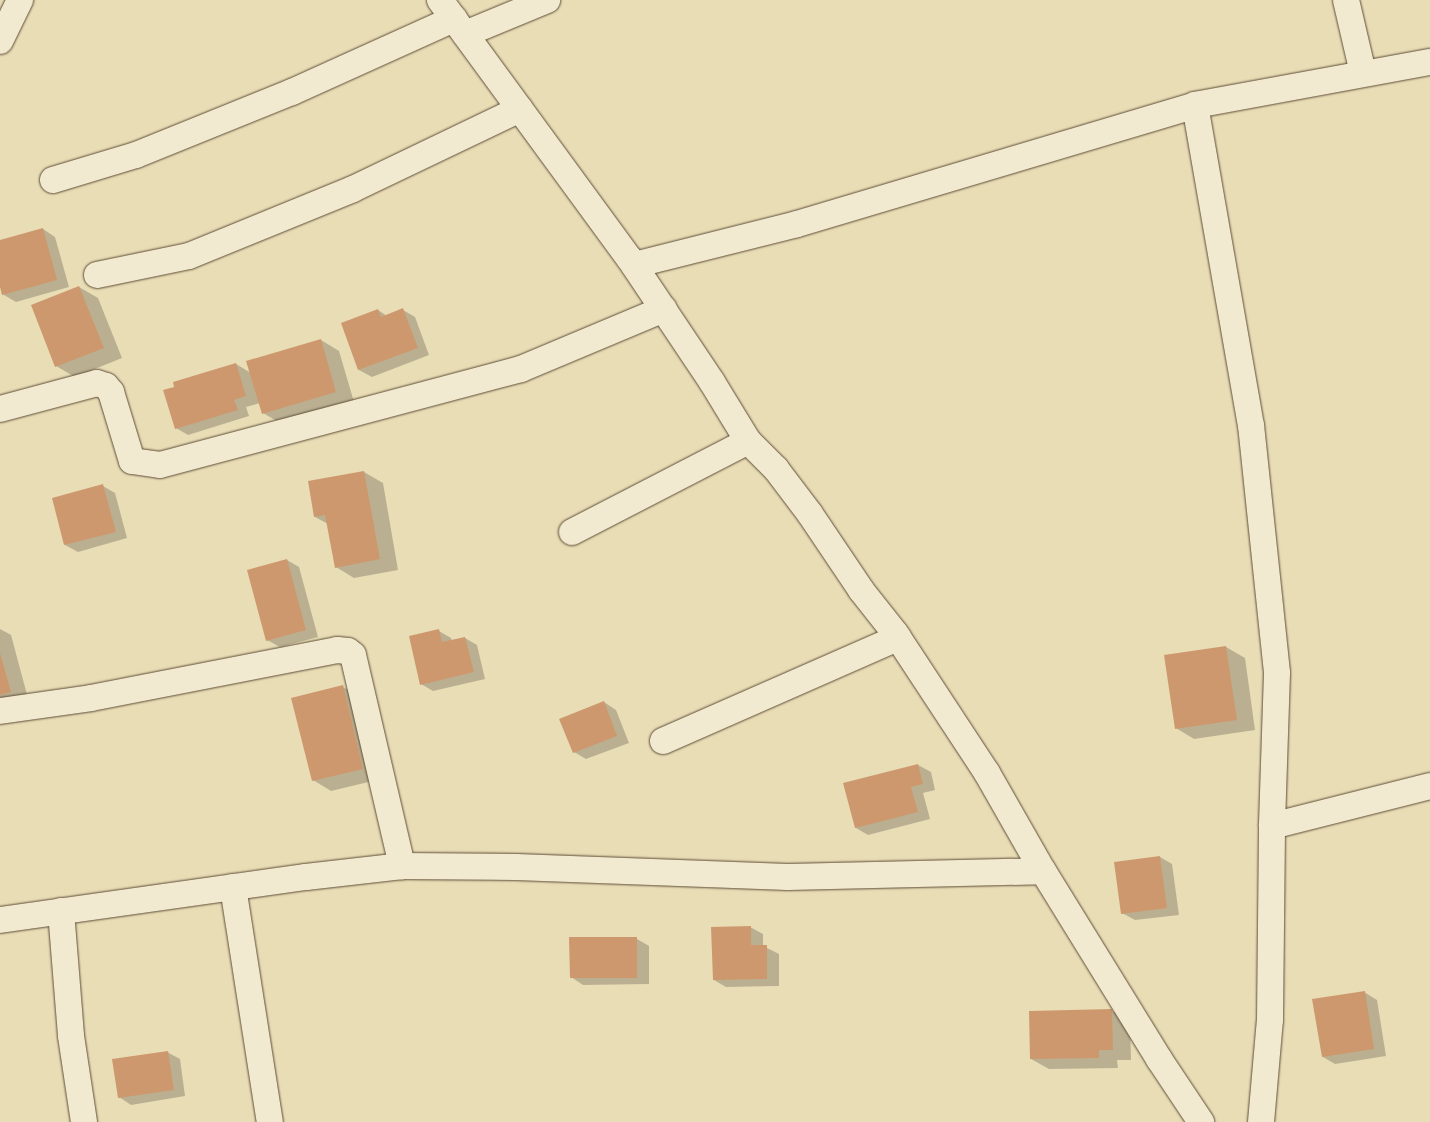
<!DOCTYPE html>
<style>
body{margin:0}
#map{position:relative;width:1430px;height:1122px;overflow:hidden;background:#e9ddb6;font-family:Cardo,serif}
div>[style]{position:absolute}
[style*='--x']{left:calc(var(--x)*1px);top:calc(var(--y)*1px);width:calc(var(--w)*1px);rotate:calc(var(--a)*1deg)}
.shadow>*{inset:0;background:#0003}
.building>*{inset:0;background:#cd986d}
.roads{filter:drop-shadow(0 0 1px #5e4d36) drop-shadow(0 0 1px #5e4d36)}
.street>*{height:26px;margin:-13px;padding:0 13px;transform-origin:13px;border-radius:13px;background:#f1e9d0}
span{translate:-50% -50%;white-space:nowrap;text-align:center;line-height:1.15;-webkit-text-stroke:4px #f1e9d0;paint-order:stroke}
</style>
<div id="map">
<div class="shadow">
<i style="clip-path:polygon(43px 229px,55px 237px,69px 287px,16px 302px,4px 295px,0 282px,0 241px)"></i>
<i style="clip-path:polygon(79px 287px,98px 298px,122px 358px,75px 377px,56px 366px)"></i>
<i style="clip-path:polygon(378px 310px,387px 316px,403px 310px,415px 317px,429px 355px,372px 377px,359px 370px)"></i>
<i style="clip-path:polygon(321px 340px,339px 351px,354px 402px,282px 424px,263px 413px,260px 403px,246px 407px,249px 416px,188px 435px,176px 428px,236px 364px,251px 373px)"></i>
<i style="clip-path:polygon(364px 472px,383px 483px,398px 570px,354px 578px,336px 567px,328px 524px,315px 517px)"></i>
<i style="clip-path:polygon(103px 486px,115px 493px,127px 538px,78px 552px,65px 545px)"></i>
<i style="clip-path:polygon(287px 560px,299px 567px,318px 637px,280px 647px,267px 640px)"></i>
<i style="clip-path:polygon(0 629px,11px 635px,29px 702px,0 710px)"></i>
<i style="clip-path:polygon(439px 631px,451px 638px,452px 641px,465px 638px,477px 645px,485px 679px,433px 691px,421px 684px)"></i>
<i style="clip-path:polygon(1226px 647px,1245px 658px,1255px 730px,1194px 739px,1176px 728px)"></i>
<i style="clip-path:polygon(343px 687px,361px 697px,381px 779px,331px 791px,313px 780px)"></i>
<i style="clip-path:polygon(604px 702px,616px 710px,629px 743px,586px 759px,574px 752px)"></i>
<i style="clip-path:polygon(918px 765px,931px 772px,935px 790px,923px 793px,930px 819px,868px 835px,856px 828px,845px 784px)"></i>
<i style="clip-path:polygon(1160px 857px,1172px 864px,1179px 915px,1135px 920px,1122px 913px)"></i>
<i style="clip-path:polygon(750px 927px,763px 934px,763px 946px,779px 954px,779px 986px,726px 987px,714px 980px)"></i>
<i style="clip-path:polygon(637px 939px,649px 946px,649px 984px,583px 985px,571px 977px)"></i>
<i style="clip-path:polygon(1364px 992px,1377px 1000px,1386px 1056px,1335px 1064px,1323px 1057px)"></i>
<i style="clip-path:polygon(1112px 1011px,1130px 1021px,1131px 1060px,1117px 1060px,1118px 1068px,1049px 1069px,1031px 1059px)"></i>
<i style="clip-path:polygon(167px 1052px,180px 1059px,185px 1096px,131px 1105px,119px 1097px)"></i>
</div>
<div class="building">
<i style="clip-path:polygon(43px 228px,57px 280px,2px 295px,0 287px,0 240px)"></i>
<i style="clip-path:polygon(79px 286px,104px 348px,55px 367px,31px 305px)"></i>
<i style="clip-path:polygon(403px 308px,418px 348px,358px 370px,341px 323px,378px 309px,381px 317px)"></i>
<i style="clip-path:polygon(321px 339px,336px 392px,262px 414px,246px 361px)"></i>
<i style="clip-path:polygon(236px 363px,246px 396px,234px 400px,238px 410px,175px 429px,163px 390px,174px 387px,173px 382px)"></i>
<i style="clip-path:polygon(364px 471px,380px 559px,335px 568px,325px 515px,314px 517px,308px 481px)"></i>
<i style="clip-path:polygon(103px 484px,116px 532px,64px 545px,52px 498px)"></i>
<i style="clip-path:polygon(287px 559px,306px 630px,266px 641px,247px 570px)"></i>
<i style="clip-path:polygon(439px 629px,442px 642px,465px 637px,474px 672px,420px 685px,409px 636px)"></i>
<i style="clip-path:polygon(1226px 646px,1237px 720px,1175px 729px,1164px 655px)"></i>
<i style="clip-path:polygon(0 653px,11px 692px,0 695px)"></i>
<i style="clip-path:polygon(343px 685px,363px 769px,312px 781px,291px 698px)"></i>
<i style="clip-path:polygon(604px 701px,617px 736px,573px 753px,559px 719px)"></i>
<i style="clip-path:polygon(918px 764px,923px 784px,911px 787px,918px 812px,855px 828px,843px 783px)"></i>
<i style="clip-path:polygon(1160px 856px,1167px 908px,1121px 914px,1114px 862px)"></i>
<i style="clip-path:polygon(751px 926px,751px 945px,767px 945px,767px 979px,713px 980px,711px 927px)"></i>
<i style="clip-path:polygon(569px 937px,637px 937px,637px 978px,570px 978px)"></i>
<i style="clip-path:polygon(1365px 991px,1374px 1049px,1322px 1057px,1312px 999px)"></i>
<i style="clip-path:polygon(1112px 1009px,1113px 1050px,1099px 1050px,1099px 1058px,1030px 1059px,1029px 1011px)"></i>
<i style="clip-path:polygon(168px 1051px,174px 1090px,118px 1098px,112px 1059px)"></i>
</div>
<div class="roads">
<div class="street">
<i style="--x:440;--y:0;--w:320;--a:53.8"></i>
<i style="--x:629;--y:258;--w:149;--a:56.2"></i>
<i style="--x:712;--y:382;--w:69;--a:58.6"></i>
<i style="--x:748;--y:441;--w:40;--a:45"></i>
<i style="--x:776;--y:469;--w:56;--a:52.9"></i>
<i style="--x:810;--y:514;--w:92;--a:56.1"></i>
<i style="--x:861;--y:590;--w:55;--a:51.7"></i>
<i style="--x:895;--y:633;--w:168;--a:56.7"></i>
<i style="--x:987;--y:773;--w:113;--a:60.3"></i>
<i style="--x:1043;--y:871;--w:221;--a:58.3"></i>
<i style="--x:1159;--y:1059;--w:76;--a:56.3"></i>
<i style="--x:1346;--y:0;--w:75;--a:76.9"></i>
<i style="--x:465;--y:34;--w:89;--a:-22.5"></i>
<i style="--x:0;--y:41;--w:46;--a:-64"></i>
<i style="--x:1195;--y:105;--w:325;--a:80.1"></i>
<i style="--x:1251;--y:425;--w:249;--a:84"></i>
<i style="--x:1277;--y:673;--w:153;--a:91.9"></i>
<i style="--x:53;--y:180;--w:87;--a:-16.8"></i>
<i style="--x:136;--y:155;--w:168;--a:-22"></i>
<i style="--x:292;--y:92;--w:178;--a:-24.3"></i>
<i style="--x:634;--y:265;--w:168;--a:-14.1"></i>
<i style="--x:797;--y:224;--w:415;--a:-16.6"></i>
<i style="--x:1195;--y:105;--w:239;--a:-10.4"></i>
<i style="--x:97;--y:275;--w:94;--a:-11.7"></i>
<i style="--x:189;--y:256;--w:177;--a:-22.2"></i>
<i style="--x:353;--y:189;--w:185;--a:-25.6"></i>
<i style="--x:0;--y:409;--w:100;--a:-15"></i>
<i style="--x:97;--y:383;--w:9;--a:18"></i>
<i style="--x:106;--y:386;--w:8;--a:50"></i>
<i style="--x:111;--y:392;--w:72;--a:73.1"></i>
<i style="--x:132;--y:461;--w:28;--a:8"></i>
<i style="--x:160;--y:465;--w:374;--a:-14.9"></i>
<i style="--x:521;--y:369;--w:155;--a:-22.8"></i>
<i style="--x:572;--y:532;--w:198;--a:-27.3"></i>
<i style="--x:0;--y:711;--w:92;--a:-8.1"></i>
<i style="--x:91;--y:698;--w:251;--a:-11"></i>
<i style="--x:337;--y:650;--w:11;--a:5"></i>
<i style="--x:348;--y:651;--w:6;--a:39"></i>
<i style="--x:353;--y:655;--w:217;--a:76.9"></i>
<i style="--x:663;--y:741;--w:257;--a:-23.7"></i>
<i style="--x:233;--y:887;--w:238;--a:81.1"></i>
<i style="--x:61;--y:911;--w:125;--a:85.4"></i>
<i style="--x:71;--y:1036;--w:87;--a:81.4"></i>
<i style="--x:0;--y:920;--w:309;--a:-8"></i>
<i style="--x:306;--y:877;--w:97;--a:-6.5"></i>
<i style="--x:402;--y:866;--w:114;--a:0.5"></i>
<i style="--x:516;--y:867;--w:272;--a:2.1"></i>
<i style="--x:788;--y:877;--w:255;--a:-1.3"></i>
<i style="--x:1261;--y:1122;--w:102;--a:-85"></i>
<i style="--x:1270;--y:1020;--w:194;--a:-89.4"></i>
<i style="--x:1272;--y:826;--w:163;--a:-14.2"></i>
</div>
</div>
</div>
